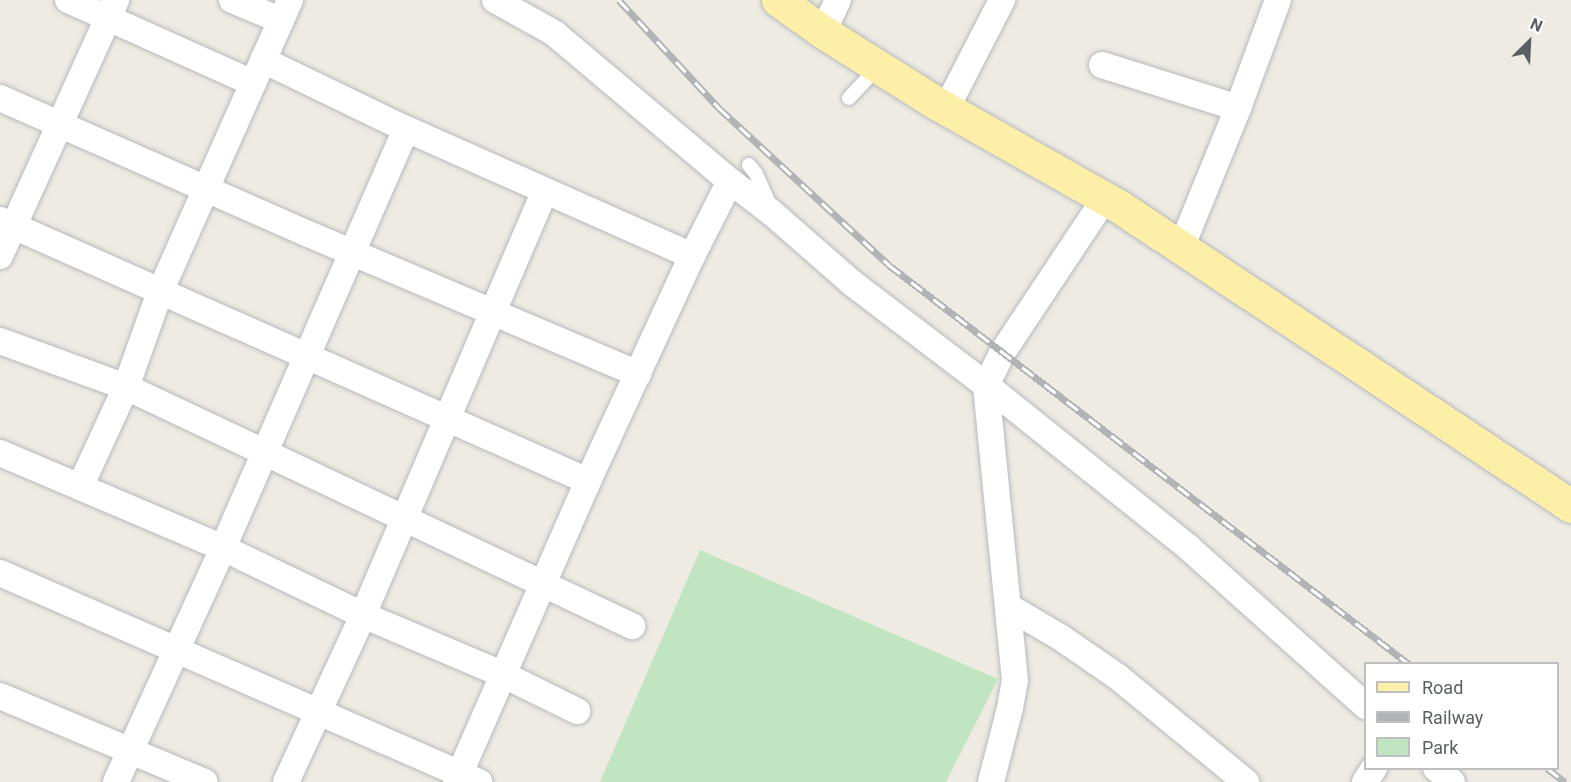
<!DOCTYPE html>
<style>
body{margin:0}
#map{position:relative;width:1571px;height:782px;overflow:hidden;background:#eeebe3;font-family:Roboto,sans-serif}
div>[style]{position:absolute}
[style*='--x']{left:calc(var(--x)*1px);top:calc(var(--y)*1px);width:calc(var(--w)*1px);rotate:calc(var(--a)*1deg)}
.green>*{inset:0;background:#c0e5c0}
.roads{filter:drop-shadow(0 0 2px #b6b9bd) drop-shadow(0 0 2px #b6b9bd)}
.lane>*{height:14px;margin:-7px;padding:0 7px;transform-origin:7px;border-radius:7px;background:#fff}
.street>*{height:26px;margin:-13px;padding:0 13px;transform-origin:13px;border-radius:13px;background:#fff}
.primary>*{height:33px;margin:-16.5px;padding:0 16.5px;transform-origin:16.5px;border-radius:16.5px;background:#feefa8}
.rail>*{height:7px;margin-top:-3.5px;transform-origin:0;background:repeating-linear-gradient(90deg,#fff 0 14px,#b2b3b4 0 28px);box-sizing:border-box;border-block:2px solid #b2b3b4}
span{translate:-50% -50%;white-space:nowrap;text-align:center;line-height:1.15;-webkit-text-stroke:6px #fff;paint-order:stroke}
.legend{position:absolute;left:1364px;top:662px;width:195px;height:108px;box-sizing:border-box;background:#fff;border:2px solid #bdbfc1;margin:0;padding:8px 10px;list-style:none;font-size:18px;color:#5b5f64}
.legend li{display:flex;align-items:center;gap:12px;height:30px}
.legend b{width:30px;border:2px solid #bdbfc1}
.north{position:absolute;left:1499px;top:12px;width:60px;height:60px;-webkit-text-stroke:4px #fff;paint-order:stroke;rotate:24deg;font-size:16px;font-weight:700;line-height:24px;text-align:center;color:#5b5f64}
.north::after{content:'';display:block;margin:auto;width:21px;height:27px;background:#5b5f64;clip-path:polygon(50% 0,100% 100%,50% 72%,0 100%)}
</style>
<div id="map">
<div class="green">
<i style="clip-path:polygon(700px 550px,998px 679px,946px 782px,600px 782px)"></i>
</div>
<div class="roads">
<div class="lane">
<i style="--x:849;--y:98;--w:42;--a:-46.9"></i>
<i style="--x:749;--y:165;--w:11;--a:52"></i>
<i style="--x:756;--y:174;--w:37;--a:66"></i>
</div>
<div class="street">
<i style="--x:68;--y:0;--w:203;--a:24.2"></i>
<i style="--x:232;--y:0;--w:52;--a:22.6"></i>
<i style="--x:495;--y:0;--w:68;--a:29.2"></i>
<i style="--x:554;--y:33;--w:230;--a:40.1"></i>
<i style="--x:730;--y:181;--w:53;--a:37.3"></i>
<i style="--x:772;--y:213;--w:106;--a:41.2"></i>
<i style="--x:852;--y:283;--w:168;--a:37.3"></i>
<i style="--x:986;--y:385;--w:259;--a:38.7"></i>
<i style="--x:1188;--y:547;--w:239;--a:41.8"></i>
<i style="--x:823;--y:32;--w:35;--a:-65"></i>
<i style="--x:263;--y:60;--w:159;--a:25.8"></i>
<i style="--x:406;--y:129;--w:313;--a:23.9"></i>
<i style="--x:1102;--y:65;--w:143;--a:17.5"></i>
<i style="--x:0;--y:98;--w:334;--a:23.8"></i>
<i style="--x:306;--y:233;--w:361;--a:23"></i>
<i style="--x:946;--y:109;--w:123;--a:-62.8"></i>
<i style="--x:0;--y:220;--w:643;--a:23.94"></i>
<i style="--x:1181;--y:248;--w:151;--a:-67.8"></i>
<i style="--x:1238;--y:108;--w:115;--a:-69.7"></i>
<i style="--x:0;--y:256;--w:281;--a:-65.6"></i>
<i style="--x:0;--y:341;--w:134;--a:20.1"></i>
<i style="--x:126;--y:387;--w:560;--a:25.28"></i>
<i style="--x:0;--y:453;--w:87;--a:23"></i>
<i style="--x:80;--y:487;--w:110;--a:-65.3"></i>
<i style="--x:126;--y:387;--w:101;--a:-70.3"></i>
<i style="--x:160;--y:292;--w:320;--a:-66"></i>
<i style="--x:80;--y:487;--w:155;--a:23.1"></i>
<i style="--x:223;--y:548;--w:155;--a:25.6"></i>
<i style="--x:363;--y:615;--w:151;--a:23"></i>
<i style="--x:502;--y:674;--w:84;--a:26.3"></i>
<i style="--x:0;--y:573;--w:523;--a:23.57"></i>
<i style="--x:1009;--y:607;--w:59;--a:30.5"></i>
<i style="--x:1060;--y:637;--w:70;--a:34.6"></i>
<i style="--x:1118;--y:677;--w:166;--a:39.4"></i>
<i style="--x:0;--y:696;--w:222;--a:22.8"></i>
<i style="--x:1436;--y:768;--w:21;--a:41"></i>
<i style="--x:116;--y:782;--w:257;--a:-65.4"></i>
<i style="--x:223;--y:548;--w:457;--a:-66.4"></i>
<i style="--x:286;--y:782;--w:184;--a:-65.2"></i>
<i style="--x:363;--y:615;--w:461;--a:-66.8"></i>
<i style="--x:456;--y:782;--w:329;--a:-66.3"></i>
<i style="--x:588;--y:481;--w:248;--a:-65.2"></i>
<i style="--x:692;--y:256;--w:84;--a:-63.1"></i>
<i style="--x:991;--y:782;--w:76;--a:-75.6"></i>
<i style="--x:1010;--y:708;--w:27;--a:-80"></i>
<i style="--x:1015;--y:681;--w:297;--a:-95.6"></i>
<i style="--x:986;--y:385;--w:36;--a:-63"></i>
<i style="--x:1002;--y:353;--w:186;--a:-56.4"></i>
<i style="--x:1365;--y:782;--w:17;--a:-57"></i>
</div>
<div class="primary">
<i style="--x:778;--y:0;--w:55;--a:35.4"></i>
<i style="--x:823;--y:32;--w:136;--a:32.1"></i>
<i style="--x:938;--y:104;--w:209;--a:29.5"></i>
<i style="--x:1120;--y:207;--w:541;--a:33.54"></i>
</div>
</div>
<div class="rail">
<i style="--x:619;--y:0;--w:147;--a:47.2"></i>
<i style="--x:719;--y:108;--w:231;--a:42.7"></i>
<i style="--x:889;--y:265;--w:655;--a:37.5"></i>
<i style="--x:1547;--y:768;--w:23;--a:38"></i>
</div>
<ul class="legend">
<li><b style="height:8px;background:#feefa8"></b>Road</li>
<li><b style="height:8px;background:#b2b3b4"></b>Railway</li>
<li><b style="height:16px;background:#c0e5c0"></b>Park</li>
</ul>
<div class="north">N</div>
</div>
